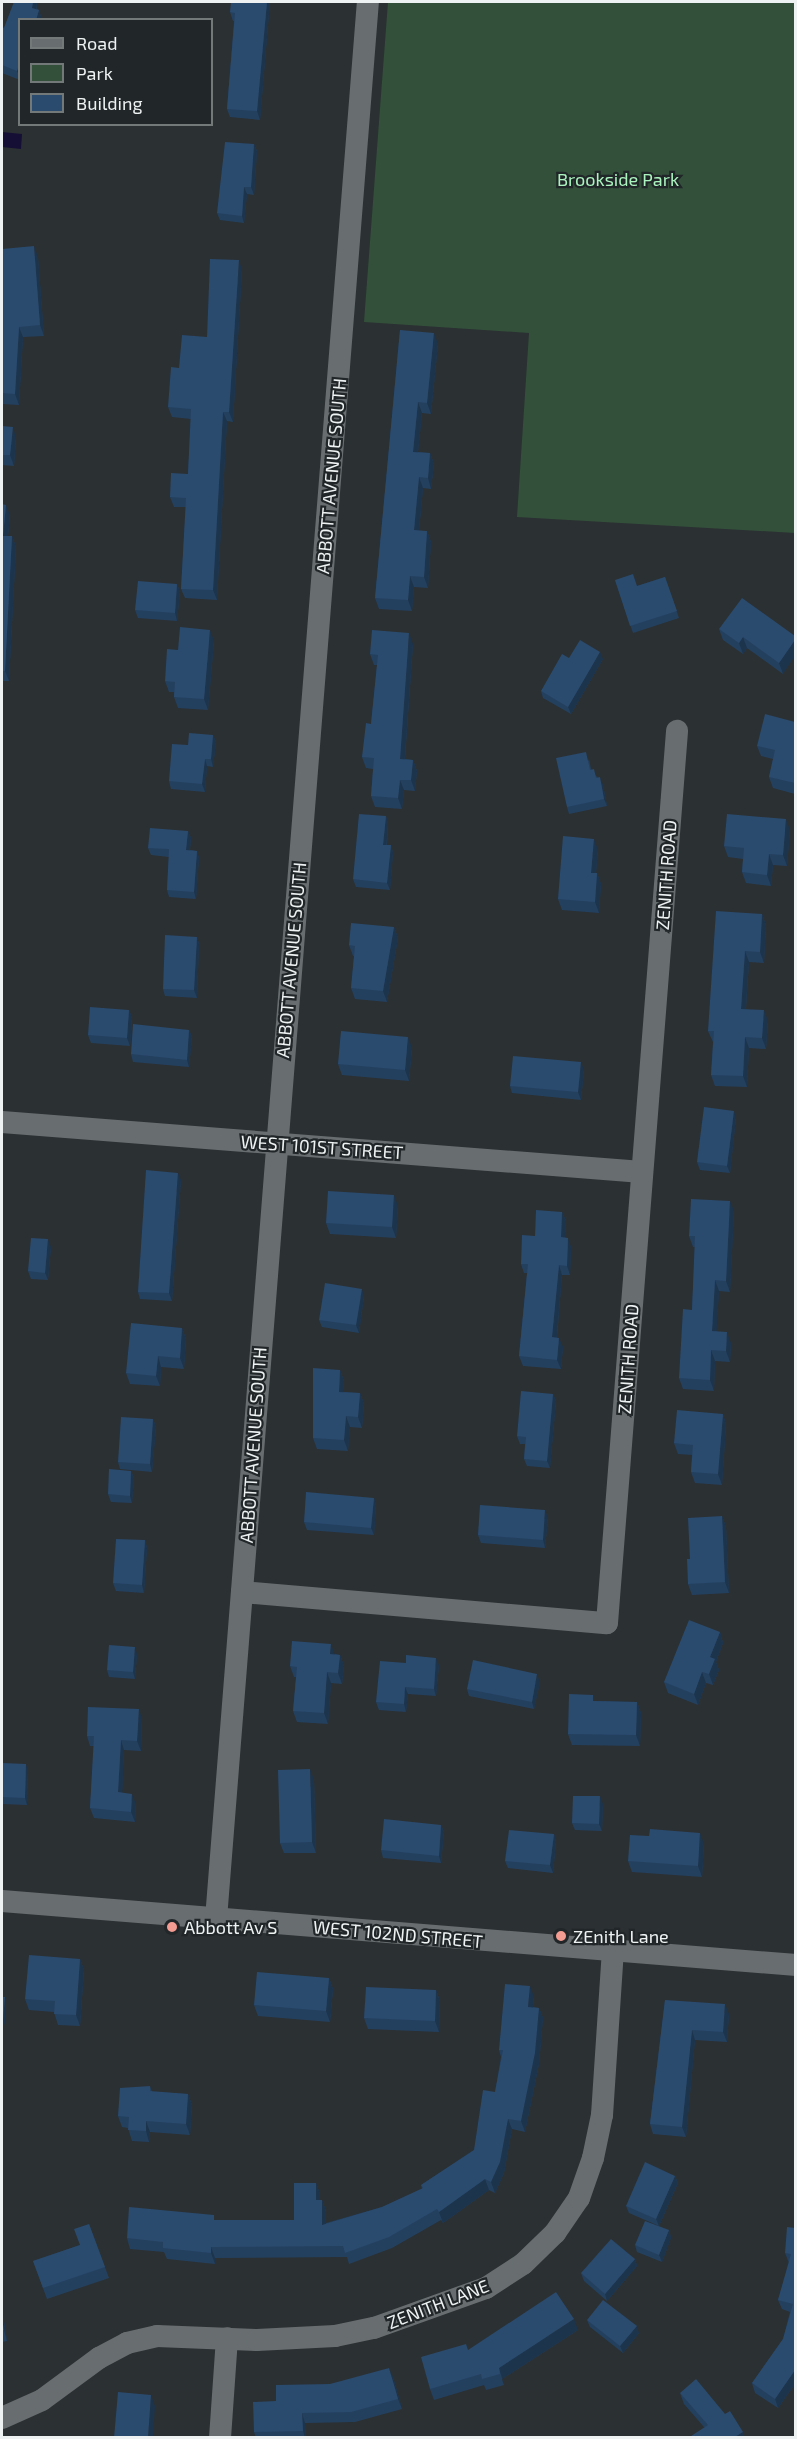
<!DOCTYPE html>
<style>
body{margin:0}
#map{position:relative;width:797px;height:2439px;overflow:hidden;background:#2b3032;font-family:"Exo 2",sans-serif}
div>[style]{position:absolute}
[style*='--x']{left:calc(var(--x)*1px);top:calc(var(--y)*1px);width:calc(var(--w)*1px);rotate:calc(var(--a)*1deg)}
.green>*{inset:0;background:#33503b}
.water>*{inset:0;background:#150f35}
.minor>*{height:22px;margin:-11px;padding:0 11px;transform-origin:11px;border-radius:11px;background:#686e70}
.wall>*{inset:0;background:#24405f}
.shaded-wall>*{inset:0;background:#1d344d}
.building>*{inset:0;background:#2a4a6e}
.dots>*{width:16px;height:16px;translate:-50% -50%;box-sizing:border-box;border:3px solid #212628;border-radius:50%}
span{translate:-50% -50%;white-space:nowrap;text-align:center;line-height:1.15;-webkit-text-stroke:4.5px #212628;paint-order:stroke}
.park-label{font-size:18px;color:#abf4bf}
.street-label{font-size:18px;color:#eef2f3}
.poi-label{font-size:18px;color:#eef2f3}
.left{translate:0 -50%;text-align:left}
.frame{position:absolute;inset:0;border:3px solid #eef2f3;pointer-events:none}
.legend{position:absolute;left:18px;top:18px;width:195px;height:108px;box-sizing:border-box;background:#212628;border:2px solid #737879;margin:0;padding:8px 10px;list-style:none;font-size:18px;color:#eef2f3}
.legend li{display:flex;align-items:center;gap:12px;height:30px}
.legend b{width:30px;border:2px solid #737879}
</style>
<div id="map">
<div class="green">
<i style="clip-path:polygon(388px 2px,795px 2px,795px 533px,517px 517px,529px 333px,364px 322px)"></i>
</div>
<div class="water">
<i style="clip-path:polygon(2px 132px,22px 134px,21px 149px,2px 147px)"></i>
</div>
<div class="minor">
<i style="--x:2;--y:1122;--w:642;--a:4.47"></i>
<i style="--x:242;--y:1592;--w:366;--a:4.9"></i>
<i style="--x:607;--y:1623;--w:895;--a:-85.51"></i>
<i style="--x:2;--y:1901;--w:797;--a:4.61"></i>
<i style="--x:216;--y:1919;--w:1923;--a:-85.47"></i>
<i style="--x:2;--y:2418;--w:44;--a:-24.2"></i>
<i style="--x:42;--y:2400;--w:71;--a:-36.4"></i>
<i style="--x:99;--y:2358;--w:32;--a:-28"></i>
<i style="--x:127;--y:2343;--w:31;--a:-13"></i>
<i style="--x:157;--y:2336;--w:100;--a:2.3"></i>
<i style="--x:257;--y:2340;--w:78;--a:-2.9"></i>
<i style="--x:335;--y:2336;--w:40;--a:-12"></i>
<i style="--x:374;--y:2328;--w:119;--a:-19.7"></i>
<i style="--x:486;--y:2288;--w:44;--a:-33"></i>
<i style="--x:523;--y:2264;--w:45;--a:-44.1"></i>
<i style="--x:555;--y:2233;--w:42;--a:-55.6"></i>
<i style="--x:579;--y:2198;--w:42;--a:-70.7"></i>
<i style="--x:593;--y:2158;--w:44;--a:-78.2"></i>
<i style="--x:602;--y:2115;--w:164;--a:-86.2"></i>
<i style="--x:220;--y:2438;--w:100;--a:-86"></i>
</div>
<div class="wall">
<i style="clip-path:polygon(14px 2px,37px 2px,37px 9px,39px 10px,42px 20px,20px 20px,20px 80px,2px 73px,2px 27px,4px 28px)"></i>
<i style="clip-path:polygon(270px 2px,260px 120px,230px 117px,227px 109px,234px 21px,233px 21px,230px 12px)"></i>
<i style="clip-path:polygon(254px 144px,257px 151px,254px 195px,247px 194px,244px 223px,220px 220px,217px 213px)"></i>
<i style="clip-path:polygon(2px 249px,38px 257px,44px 336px,23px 337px,19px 405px,2px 404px)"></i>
<i style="clip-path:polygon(242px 270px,233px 422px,227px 421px,217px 600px,185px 598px,181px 589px,186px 507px,174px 507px,170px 497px,188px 474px,191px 419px,172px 417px,168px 407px,179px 368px,207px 337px)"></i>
<i style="clip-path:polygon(400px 330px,438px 344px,431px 414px,422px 413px,418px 452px,430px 453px,434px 464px,431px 489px,423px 488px,419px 531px,427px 531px,431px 542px,428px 588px,414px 587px,412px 611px,379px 609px,375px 598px)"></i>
<i style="clip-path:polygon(2px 426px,16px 438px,14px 466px,2px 465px,2px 476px)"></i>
<i style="clip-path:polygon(2px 504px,10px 515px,8px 536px,12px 536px,16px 547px,9px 681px,2px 681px)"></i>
<i style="clip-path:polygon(665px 577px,679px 618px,633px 633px,615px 580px,637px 586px)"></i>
<i style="clip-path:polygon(177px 584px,180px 592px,177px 621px,138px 618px,135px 610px)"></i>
<i style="clip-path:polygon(719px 629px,795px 636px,783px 674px,747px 648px,743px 654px,723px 640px)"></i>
<i style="clip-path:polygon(214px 641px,208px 710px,178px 708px,174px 697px,174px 692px,169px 692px,165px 681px,178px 650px)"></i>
<i style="clip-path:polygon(413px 644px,405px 759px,413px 760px,417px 771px,415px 791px,404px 790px,402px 809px,375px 807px,371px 796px,373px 769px,366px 768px,362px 757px,371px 724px,377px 665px,374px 665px,370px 654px)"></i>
<i style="clip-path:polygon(569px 658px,603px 659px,571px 714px,543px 698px,541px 691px)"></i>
<i style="clip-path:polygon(795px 722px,795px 794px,773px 788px,769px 777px,773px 759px,761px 756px,757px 746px)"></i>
<i style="clip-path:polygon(213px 735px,216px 742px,213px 767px,207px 766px,205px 792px,171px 789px,169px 781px,188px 745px)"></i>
<i style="clip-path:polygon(589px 759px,591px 769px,603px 785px,607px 806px,569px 814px,567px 807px)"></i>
<i style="clip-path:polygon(386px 816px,388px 824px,387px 845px,391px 845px,393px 853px,390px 890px,356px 887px,353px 879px)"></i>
<i style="clip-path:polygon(790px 830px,787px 866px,773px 865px,771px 886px,746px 883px,742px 872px,743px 859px,728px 857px,724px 846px)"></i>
<i style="clip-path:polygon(188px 831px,191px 838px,190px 850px,197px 851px,199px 858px,196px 899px,169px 897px,167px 890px,169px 857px,151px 855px,148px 848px)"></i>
<i style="clip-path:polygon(598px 850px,596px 873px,597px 873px,601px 884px,599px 913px,562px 910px,558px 899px)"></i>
<i style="clip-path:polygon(762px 914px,766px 925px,764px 963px,749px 962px,746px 1009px,768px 1021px,766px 1049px,749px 1048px,747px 1087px,715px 1086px,711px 1075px,713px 1042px,708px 1031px)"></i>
<i style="clip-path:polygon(394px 927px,398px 938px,387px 1002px,355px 999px,351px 988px,354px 956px,353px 956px,349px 945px)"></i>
<i style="clip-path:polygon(197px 937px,199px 944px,197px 998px,165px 996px,163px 989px)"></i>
<i style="clip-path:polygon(129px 1010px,132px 1018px,130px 1046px,91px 1043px,88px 1035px)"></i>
<i style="clip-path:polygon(189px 1030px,192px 1037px,189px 1067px,133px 1062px,131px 1054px)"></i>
<i style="clip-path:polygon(412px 1048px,409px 1081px,342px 1075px,338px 1064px)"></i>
<i style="clip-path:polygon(584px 1070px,581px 1100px,512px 1093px,510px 1086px)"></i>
<i style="clip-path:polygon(736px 1118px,730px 1173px,700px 1170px,697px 1162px)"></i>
<i style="clip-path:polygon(181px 1180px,172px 1301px,140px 1299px,138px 1292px)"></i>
<i style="clip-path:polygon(398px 1206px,396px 1238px,330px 1234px,326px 1223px)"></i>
<i style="clip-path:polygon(734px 1211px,730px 1292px,719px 1291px,716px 1331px,731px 1343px,730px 1362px,715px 1361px,714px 1391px,683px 1389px,679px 1378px,692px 1310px,695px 1247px,693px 1247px,689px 1236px)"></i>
<i style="clip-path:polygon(562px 1212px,566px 1221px,565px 1238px,571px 1247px,570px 1275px,562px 1275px,557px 1338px,563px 1347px,561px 1369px,523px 1366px,519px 1356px,527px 1273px,524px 1273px,521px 1264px,535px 1236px)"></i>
<i style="clip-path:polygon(51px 1247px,48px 1280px,31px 1279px,28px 1271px)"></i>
<i style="clip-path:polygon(364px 1296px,359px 1333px,322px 1327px,319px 1320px)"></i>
<i style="clip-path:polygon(182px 1328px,186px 1339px,184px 1369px,161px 1367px,160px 1386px,130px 1384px,126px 1373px)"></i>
<i style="clip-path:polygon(340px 1370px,344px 1381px,343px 1392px,360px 1393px,364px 1404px,362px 1428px,350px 1427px,348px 1451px,317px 1449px,313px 1438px)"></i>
<i style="clip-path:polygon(553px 1394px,556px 1401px,550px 1468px,527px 1466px,524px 1459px,525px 1444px,520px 1444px,517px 1436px)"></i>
<i style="clip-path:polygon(723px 1414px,726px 1425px,722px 1485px,695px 1483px,691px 1472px,692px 1455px,678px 1454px,674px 1443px)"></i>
<i style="clip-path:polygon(153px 1419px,156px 1427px,152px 1472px,120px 1469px,118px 1462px)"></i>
<i style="clip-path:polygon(131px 1471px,134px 1478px,132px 1503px,111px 1502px,108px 1494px)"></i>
<i style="clip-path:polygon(374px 1498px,376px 1505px,374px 1535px,307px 1530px,304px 1522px)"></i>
<i style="clip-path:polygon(722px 1516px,726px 1527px,729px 1593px,692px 1595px,688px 1584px,690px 1559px)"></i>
<i style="clip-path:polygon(548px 1518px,545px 1548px,481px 1543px,478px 1535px)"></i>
<i style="clip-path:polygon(145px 1540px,147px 1548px,144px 1593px,116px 1591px,113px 1583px)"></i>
<i style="clip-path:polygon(720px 1632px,723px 1643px,716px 1662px,719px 1670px,713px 1685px,706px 1683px,698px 1705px,668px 1693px,664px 1682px)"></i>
<i style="clip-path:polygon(137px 1654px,135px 1679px,109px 1677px,107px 1670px)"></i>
<i style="clip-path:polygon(335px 1654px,340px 1655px,344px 1666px,342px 1684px,331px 1683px,328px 1724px,297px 1722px,293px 1711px,296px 1677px,294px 1677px,290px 1666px)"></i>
<i style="clip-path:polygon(439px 1665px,436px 1696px,408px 1694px,406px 1712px,379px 1710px,376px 1702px)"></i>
<i style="clip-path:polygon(540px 1682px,534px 1709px,469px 1696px,467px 1689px)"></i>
<i style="clip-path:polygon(595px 1701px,637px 1702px,641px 1713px,640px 1746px,572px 1745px,568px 1734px)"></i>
<i style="clip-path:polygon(142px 1719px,141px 1751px,124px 1750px,122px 1793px,136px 1804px,135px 1822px,94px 1818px,90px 1808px,94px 1746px,90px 1746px,87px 1736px)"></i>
<i style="clip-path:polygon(2px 1763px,28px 1771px,27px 1805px,2px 1804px)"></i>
<i style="clip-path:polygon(314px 1780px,316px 1853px,284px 1853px,280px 1843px)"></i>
<i style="clip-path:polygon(603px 1804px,602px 1831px,575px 1830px,572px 1823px)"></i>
<i style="clip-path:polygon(441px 1825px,444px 1832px,441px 1863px,383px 1858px,381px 1850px)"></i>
<i style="clip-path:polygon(554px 1834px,556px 1842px,553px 1873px,508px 1868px,505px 1861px)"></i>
<i style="clip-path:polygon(704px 1844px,702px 1877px,632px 1872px,628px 1861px)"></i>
<i style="clip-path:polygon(80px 1959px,84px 1970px,80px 2026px,58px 2025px,54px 2012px,29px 2010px,25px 1999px)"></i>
<i style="clip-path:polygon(329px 1978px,333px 1989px,330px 2022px,258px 2016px,254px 2005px)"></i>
<i style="clip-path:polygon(436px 1990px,440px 2001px,439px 2032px,368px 2029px,364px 2018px)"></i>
<i style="clip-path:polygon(534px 1997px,533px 2007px,539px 2008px,543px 2018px,539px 2064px,525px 2132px,512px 2129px,504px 2173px,495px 2193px,489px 2190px,443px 2223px,441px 2220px,392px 2248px,349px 2264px,347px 2257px,215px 2258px,215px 2264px,167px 2259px,164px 2252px,130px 2249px,127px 2238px,216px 2220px,294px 2220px,316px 2183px,320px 2194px,320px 2200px,322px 2200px,326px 2211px,326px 2223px,382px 2207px,422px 2189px,421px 2185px,474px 2150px,495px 2092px,501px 2057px,499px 2050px)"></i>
<i style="clip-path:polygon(665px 2000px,729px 2014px,727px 2042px,695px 2040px,686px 2137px,653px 2134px,650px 2124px)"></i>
<i style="clip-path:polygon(150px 2086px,152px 2092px,188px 2094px,192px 2105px,190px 2135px,150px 2132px,149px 2142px,132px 2141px,128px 2128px,122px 2127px,118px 2116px)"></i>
<i style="clip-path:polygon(675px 2176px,678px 2183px,659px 2226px,629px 2213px,626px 2206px)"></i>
<i style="clip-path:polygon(89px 2224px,109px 2278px,47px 2299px,33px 2261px,80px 2245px)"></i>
<i style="clip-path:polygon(795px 2228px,795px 2384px,778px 2408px,755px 2393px,752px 2383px,783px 2339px,790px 2312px,782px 2309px,778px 2300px,789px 2263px,785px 2253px)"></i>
<i style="clip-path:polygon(669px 2230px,671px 2238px,662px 2262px,637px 2252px,635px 2245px)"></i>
<i style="clip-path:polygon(635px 2259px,637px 2266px,607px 2301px,584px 2281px,581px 2273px)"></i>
<i style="clip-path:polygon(2px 2308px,7px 2341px,2px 2342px)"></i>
<i style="clip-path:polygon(587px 2320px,639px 2333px,623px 2353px,590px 2327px)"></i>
<i style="clip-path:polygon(578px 2330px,502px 2379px,504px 2385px,486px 2390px,484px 2385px,434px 2400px,430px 2389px,468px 2350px)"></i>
<i style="clip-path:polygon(393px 2377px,402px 2409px,355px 2422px,305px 2423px,306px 2438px,256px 2438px,254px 2432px,276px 2401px,330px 2384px)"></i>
<i style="clip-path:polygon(680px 2393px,745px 2438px,704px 2427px,684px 2404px)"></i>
</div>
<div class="shaded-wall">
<i style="clip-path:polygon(33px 2px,37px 2px,36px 18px,32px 8px)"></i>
<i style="clip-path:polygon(267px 2px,270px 2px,260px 120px,257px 111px)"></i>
<i style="clip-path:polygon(39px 10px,42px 20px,36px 20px)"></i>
<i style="clip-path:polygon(20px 63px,20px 78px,17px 71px)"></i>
<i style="clip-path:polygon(254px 144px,257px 151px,254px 195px,251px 187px)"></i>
<i style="clip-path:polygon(244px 187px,247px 194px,244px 223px,242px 216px)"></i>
<i style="clip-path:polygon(34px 246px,38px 257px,44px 336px,40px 325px)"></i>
<i style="clip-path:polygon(239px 260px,242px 270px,233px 422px,229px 412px)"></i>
<i style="clip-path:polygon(19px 327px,23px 337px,19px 405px,15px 394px)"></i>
<i style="clip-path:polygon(434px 333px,438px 344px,431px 414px,427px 403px)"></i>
<i style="clip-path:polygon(418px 402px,422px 413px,417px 463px,413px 452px)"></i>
<i style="clip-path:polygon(223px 412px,227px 421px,217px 600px,213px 590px)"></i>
<i style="clip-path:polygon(13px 427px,16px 438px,14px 466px,10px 455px)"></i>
<i style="clip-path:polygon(430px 453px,434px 464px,431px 489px,428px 478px)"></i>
<i style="clip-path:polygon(419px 477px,423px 488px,418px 541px,414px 530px)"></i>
<i style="clip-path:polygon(6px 505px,10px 515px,7px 546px,3px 536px)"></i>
<i style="clip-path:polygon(427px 531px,431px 542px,428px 588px,424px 577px)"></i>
<i style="clip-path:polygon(12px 536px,16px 547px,9px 681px,5px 671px)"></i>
<i style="clip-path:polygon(410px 576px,414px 587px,412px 611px,408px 600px)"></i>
<i style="clip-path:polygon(177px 584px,180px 592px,177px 621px,175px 613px)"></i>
<i style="clip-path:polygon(210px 630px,214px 641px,208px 710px,204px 699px)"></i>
<i style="clip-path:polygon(409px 633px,413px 644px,404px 770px,400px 759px)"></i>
<i style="clip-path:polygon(743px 637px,747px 648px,743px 654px,739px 643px)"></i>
<i style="clip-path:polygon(795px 640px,795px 656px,783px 674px,779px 663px)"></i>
<i style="clip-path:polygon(600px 652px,603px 659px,571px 714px,568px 707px)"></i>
<i style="clip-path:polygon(213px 735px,216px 742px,213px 767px,211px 759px)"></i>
<i style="clip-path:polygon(205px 759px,207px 766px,205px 792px,202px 784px)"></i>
<i style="clip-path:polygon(413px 760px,417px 771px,415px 791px,411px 780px)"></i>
<i style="clip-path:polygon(600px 777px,603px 785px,607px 806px,604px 799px)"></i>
<i style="clip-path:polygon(400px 780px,404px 790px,402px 809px,398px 798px)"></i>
<i style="clip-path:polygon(386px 816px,388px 824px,386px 852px,383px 845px)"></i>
<i style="clip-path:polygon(786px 819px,790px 830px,787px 866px,783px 855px)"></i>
<i style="clip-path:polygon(188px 831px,191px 838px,189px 857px,186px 850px)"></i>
<i style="clip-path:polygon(594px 839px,598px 850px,595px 884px,591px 873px)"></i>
<i style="clip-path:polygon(391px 845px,393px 853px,390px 890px,387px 883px)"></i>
<i style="clip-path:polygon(197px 851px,199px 858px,196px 899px,194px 892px)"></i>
<i style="clip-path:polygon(769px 854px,773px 865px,771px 886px,767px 875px)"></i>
<i style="clip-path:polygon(597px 873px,601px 884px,599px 913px,595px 902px)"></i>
<i style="clip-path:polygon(762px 914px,766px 925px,764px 963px,760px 952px)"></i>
<i style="clip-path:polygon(394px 927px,398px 938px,387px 1002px,383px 991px)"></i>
<i style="clip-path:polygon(197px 937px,199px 944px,197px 998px,194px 990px)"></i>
<i style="clip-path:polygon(745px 951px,749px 962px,745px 1020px,741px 1009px)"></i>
<i style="clip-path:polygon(129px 1010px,132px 1018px,130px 1046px,127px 1038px)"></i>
<i style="clip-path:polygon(764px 1010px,768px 1021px,766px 1049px,762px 1038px)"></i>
<i style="clip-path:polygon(189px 1030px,192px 1037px,189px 1067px,187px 1060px)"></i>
<i style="clip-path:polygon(408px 1037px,412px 1048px,409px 1081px,405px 1070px)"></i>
<i style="clip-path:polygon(745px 1037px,749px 1048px,747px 1087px,743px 1076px)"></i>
<i style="clip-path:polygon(581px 1062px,584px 1070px,581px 1100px,578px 1092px)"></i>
<i style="clip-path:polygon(734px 1111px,736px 1118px,730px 1173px,727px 1166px)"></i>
<i style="clip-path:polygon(178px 1173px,181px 1180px,172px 1301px,169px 1293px)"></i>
<i style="clip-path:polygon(394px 1195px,398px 1206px,396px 1238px,392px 1227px)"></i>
<i style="clip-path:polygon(730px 1201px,734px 1211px,730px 1292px,726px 1281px)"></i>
<i style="clip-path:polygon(562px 1212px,566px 1221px,565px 1247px,561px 1237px)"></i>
<i style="clip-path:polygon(568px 1238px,571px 1247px,570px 1275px,567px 1266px)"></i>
<i style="clip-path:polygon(48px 1239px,51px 1247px,48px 1280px,45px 1273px)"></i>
<i style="clip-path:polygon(559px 1265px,562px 1275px,556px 1346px,552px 1337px)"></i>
<i style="clip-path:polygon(715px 1280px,719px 1291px,716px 1342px,712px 1331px)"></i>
<i style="clip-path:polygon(362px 1289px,364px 1296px,359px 1333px,356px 1325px)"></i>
<i style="clip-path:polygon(182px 1328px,186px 1339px,184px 1369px,180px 1358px)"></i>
<i style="clip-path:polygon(727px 1332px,731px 1343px,730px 1362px,726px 1351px)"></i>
<i style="clip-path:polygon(559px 1338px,563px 1347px,561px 1369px,557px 1360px)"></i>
<i style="clip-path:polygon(711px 1350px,715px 1361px,714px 1391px,710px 1380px)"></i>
<i style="clip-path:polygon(158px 1356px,161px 1367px,160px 1386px,156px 1376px)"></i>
<i style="clip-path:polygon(340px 1370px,344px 1381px,343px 1402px,339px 1392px)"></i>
<i style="clip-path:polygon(360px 1393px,364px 1404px,362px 1428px,358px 1417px)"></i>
<i style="clip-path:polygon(553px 1394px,556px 1401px,550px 1468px,547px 1461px)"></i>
<i style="clip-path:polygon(723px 1414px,726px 1425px,722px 1485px,718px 1474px)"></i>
<i style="clip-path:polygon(346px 1416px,350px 1427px,348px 1451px,344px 1440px)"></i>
<i style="clip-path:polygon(153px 1419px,156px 1427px,152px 1472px,150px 1464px)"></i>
<i style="clip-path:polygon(131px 1471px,134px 1478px,132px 1503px,130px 1496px)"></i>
<i style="clip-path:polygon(374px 1498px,376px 1505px,374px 1535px,371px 1528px)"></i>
<i style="clip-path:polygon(545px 1510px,548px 1518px,545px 1548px,543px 1540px)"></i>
<i style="clip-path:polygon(722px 1516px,726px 1527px,729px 1593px,725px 1582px)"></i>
<i style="clip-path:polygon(145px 1540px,147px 1548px,144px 1593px,142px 1585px)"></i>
<i style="clip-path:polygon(720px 1632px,723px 1643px,716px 1662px,719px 1670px,713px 1685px,709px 1674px,710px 1657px)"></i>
<i style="clip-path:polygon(331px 1644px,335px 1655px,330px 1654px)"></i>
<i style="clip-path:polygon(135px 1647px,137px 1654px,135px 1679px,133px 1672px)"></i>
<i style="clip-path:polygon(340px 1655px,344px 1666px,342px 1684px,338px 1673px)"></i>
<i style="clip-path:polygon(436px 1658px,439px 1665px,436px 1696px,434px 1689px)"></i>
<i style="clip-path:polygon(327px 1672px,331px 1683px,328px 1724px,324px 1713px)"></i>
<i style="clip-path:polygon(702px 1672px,706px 1683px,698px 1705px,694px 1694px)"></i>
<i style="clip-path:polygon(537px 1674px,540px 1682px,534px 1709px,532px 1702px)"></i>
<i style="clip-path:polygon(405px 1687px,408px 1694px,406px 1712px,404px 1704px)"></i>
<i style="clip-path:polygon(637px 1702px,641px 1713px,640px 1746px,636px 1735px)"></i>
<i style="clip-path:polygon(139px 1709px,142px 1719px,141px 1751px,137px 1741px)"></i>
<i style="clip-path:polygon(121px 1740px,124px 1750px,122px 1802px,118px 1792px)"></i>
<i style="clip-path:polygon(26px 1764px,28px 1771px,27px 1805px,25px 1798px)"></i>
<i style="clip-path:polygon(310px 1769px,314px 1780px,316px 1853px,312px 1842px)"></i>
<i style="clip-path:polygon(132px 1794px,136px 1804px,135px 1822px,131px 1812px)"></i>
<i style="clip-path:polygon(600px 1796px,603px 1804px,602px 1831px,599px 1824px)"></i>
<i style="clip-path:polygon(441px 1825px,444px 1832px,441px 1863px,439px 1856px)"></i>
<i style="clip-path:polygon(700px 1833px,704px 1844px,702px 1877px,698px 1866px)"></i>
<i style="clip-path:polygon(554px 1834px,556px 1842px,553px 1873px,550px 1865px)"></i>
<i style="clip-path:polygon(80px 1959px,84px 1970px,80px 2026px,76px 2015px)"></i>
<i style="clip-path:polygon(329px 1978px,333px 1989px,330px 2022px,326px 2011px)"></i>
<i style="clip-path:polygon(530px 1986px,534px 1997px,532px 2018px,528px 2007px)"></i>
<i style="clip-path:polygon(436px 1990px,440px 2001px,439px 2032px,435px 2021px)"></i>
<i style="clip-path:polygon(5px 1997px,6px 2001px,5px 2025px,3px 2021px)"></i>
<i style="clip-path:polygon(725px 2004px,729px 2014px,727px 2042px,723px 2032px)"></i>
<i style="clip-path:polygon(539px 2008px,543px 2018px,539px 2064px,525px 2132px,521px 2121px)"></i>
<i style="clip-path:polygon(692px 2030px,695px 2040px,686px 2137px,682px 2127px)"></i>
<i style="clip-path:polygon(188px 2094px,192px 2105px,190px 2135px,186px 2124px)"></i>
<i style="clip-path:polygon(508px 2119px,512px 2129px,504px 2173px,495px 2193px,491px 2182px)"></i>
<i style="clip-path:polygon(146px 2121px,150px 2132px,149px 2142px,146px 2131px)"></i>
<i style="clip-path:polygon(675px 2176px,678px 2183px,659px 2226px,656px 2219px)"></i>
<i style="clip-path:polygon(485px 2179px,489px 2190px,443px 2223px,439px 2212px)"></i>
<i style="clip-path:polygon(316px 2183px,320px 2194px,320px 2211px,316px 2200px)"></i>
<i style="clip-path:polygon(322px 2200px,326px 2211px,326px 2235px,322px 2225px)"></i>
<i style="clip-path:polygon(669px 2230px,671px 2238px,662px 2262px,659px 2255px)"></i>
<i style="clip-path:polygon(211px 2247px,215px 2258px,215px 2264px,211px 2253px)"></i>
<i style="clip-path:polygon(635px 2259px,637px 2266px,607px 2301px,605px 2294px)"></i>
<i style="clip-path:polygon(2px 2308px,7px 2341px,4px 2330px,2px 2319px)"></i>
<i style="clip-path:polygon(574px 2319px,578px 2330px,502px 2379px,504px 2385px,499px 2368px)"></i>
<i style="clip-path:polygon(637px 2326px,639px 2333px,623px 2353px,620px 2346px)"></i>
<i style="clip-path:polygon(389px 2368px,393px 2377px,402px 2409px,398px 2399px)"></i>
<i style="clip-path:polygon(795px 2370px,795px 2384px,778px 2408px,775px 2399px)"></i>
<i style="clip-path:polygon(151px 2395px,155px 2406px,153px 2438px,148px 2438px)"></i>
<i style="clip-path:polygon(302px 2413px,305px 2423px,306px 2438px,305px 2438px,303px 2431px)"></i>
<i style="clip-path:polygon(743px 2432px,745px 2438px,733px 2438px)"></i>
</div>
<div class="building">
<i style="clip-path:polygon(14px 2px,33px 2px,32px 8px,39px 10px,36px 20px,20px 20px,20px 63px,17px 71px,2px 65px,2px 27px,4px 28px)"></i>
<i style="clip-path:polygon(231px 2px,267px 2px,257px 111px,227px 109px,235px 13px,230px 12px)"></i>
<i style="clip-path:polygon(225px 142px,254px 144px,251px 187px,244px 187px,242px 216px,217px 213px)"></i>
<i style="clip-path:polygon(34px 246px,40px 325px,19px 327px,15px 394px,2px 393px,2px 249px)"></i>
<i style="clip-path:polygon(210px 259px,239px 260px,229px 412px,223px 412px,213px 590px,181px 589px,186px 498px,170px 497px,171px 473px,188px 474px,191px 409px,168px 407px,171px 367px,179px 368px,182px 335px,207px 337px)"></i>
<i style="clip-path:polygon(400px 330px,434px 333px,427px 403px,418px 402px,413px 452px,430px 453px,428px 478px,419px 477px,414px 530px,427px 531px,424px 577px,410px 576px,408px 600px,375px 598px)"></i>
<i style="clip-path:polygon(2px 426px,13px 427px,10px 455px,2px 455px)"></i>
<i style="clip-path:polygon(2px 504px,6px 505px,3px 536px,12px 536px,5px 671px,2px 671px)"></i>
<i style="clip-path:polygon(633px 574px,637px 586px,665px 577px,677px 611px,630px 626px,615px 580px)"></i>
<i style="clip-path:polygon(138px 581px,177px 584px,175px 613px,135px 610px)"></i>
<i style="clip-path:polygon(742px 598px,795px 636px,795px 640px,779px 663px,743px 637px,739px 643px,719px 629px)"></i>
<i style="clip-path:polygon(180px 627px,210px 630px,204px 699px,174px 697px,175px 682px,165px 681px,167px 649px,178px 650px)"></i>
<i style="clip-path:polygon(372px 630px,409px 633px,400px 759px,413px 760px,411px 780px,400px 780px,398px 798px,371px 796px,374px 758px,362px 757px,366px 723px,371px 724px,378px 655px,370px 654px)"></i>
<i style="clip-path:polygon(580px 640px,600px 652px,568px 707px,541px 691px,562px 654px,569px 658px)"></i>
<i style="clip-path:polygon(765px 714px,795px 722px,795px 783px,769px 777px,775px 750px,757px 746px)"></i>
<i style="clip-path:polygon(189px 733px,213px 735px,211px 759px,205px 759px,202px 784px,169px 781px,172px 744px,188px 745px)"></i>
<i style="clip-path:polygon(586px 752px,590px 770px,594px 769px,596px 778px,600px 777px,604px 799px,567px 807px,556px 758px)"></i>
<i style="clip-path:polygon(359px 814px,386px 816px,383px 845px,391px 845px,387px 883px,353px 879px)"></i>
<i style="clip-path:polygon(727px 814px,786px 819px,783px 855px,769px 854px,767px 875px,742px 872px,744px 848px,724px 846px)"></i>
<i style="clip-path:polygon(150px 828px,188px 831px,186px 850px,197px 851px,194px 892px,167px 890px,169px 849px,148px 848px)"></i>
<i style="clip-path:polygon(563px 836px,594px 839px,591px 873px,597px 873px,595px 902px,558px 899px)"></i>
<i style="clip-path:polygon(716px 911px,762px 914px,760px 952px,745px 951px,741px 1009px,764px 1010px,762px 1038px,745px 1037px,743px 1076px,711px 1075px,714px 1031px,708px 1031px)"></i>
<i style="clip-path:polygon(351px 923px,394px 927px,383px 991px,351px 988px,355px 946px,349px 945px)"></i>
<i style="clip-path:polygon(165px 935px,197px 937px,194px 990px,163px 989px)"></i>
<i style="clip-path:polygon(90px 1007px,129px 1010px,127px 1038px,88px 1035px)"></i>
<i style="clip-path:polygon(133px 1024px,189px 1030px,187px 1060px,131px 1054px)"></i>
<i style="clip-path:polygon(341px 1031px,408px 1037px,405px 1070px,338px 1064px)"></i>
<i style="clip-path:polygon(513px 1056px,581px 1062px,578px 1092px,510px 1086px)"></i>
<i style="clip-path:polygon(704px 1107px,734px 1111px,727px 1166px,697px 1162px)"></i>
<i style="clip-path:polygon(146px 1170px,178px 1173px,169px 1293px,138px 1292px)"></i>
<i style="clip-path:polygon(328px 1191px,394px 1195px,392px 1227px,326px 1223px)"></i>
<i style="clip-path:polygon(691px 1199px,730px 1201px,726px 1281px,715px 1280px,712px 1331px,727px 1332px,726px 1351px,711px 1350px,710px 1380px,679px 1378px,683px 1309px,692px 1310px,695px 1236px,689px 1236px)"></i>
<i style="clip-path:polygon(536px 1210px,562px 1212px,561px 1237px,568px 1238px,567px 1266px,559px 1265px,552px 1337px,559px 1338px,557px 1360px,519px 1356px,528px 1264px,521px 1264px,522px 1235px,535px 1236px)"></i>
<i style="clip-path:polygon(31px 1238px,48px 1239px,45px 1273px,28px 1271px)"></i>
<i style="clip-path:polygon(325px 1283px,362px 1289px,356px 1325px,319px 1320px)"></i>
<i style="clip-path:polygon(131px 1323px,182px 1328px,180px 1358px,158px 1356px,156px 1376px,126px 1373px)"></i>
<i style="clip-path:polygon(313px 1368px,340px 1370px,339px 1392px,360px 1393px,358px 1417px,346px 1416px,344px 1440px,313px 1438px)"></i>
<i style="clip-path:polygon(521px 1391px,553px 1394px,547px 1461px,524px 1459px,526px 1437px,517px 1436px)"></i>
<i style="clip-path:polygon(677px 1410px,723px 1414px,718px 1474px,691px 1472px,693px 1445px,674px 1443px)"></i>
<i style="clip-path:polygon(121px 1417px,153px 1419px,150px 1464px,118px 1462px)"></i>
<i style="clip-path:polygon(109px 1469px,131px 1471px,130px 1496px,108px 1494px)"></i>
<i style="clip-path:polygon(306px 1492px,374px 1498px,371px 1528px,304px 1522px)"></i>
<i style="clip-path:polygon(480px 1505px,545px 1510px,543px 1540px,478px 1535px)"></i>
<i style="clip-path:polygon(722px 1516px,725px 1582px,688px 1584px,687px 1559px,690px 1559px,688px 1518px)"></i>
<i style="clip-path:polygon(116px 1539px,145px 1540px,142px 1585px,113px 1583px)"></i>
<i style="clip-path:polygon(689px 1620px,720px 1632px,710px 1657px,715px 1659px,709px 1674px,702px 1672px,694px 1694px,664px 1682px)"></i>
<i style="clip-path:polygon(292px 1641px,331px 1644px,330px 1654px,340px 1655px,338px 1673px,327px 1672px,324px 1713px,293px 1711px,297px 1667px,290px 1666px)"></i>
<i style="clip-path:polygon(109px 1645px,135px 1647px,133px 1672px,107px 1670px)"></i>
<i style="clip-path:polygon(406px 1655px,436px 1658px,434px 1689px,405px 1687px,404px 1704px,376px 1702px,380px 1661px,406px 1663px)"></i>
<i style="clip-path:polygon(473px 1660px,537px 1674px,532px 1702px,467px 1689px)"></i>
<i style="clip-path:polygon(569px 1694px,593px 1695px,593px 1701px,637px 1702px,636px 1735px,568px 1734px)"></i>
<i style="clip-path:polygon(88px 1707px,139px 1709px,137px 1741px,121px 1740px,118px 1792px,132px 1794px,131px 1812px,90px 1808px,94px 1736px,87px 1736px)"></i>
<i style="clip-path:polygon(2px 1763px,26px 1764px,25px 1798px,2px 1797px)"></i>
<i style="clip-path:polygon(310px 1769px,312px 1842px,280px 1843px,278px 1770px)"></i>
<i style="clip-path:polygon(573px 1796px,600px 1796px,599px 1824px,572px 1823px)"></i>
<i style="clip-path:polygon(384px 1819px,441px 1825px,439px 1856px,381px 1850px)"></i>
<i style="clip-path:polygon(650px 1829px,700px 1833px,698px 1866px,628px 1861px,630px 1835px,649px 1836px)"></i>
<i style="clip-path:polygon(509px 1830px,554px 1834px,550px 1865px,505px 1861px)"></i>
<i style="clip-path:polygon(29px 1955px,80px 1959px,76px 2015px,54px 2014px,55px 2001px,25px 1999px)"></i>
<i style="clip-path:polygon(257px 1972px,329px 1978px,326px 2011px,254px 2005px)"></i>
<i style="clip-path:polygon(505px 1984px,530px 1986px,528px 2007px,539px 2008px,535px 2053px,521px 2121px,508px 2119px,500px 2162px,491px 2182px,485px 2179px,439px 2212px,437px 2209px,389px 2237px,345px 2253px,343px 2246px,211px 2247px,211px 2253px,163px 2248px,163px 2242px,127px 2238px,129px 2207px,214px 2215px,214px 2220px,294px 2220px,294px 2183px,316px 2183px,316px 2200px,322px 2200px,322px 2225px,382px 2207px,423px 2188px,421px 2185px,474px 2150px,483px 2090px,495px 2092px,503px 2050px,499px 2050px)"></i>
<i style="clip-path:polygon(366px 1987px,436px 1990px,435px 2021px,364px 2018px)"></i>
<i style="clip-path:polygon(2px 1997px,5px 1997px,3px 2021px,2px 2021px)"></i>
<i style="clip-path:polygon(665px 2000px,725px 2004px,723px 2032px,692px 2030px,682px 2127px,650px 2124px)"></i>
<i style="clip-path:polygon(150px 2086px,150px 2091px,188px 2094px,186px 2124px,146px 2121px,146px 2131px,128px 2130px,129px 2117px,118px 2116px,120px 2088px)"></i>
<i style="clip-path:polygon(645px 2162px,675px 2176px,656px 2219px,626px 2206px)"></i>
<i style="clip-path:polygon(645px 2221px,669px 2230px,659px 2255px,635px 2245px)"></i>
<i style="clip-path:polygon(89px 2224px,105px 2267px,43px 2288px,33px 2261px,80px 2245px,74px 2229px)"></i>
<i style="clip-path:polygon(787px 2227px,795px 2228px,795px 2370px,775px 2399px,752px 2383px,783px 2339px,793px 2304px,778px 2300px,791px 2254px,785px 2253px)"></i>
<i style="clip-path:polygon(611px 2239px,635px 2259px,605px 2294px,581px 2273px)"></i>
<i style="clip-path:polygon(556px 2292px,574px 2319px,499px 2368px,500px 2374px,482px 2379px,481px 2374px,430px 2389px,421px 2357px,466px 2344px,468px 2350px)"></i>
<i style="clip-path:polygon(603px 2300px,637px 2326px,620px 2346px,587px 2320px)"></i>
<i style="clip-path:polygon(2px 2319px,4px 2330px,2px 2330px)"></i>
<i style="clip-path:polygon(389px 2368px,398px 2399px,351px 2412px,302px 2413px,303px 2431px,254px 2432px,253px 2402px,276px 2401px,276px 2385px,330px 2384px)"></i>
<i style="clip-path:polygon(696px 2379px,725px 2414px,730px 2411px,743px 2432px,733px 2438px,688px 2438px,708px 2425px,680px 2393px)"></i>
<i style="clip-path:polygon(118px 2392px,151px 2395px,148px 2438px,114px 2438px)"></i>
</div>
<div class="dots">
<i style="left:172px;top:1927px;background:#f59c92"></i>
<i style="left:561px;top:1936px;background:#f59c92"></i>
</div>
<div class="park-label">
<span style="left:618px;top:179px">Brookside Park</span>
</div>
<div class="street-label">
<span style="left:331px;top:476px;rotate:-85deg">ABBOTT AVENUE SOUTH</span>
<span style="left:666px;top:875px;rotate:-86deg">ZENITH ROAD</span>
<span style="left:291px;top:960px;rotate:-85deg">ABBOTT AVENUE SOUTH</span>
<span style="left:322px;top:1147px;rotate:4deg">WEST 101ST STREET</span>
<span style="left:628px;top:1359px;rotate:-86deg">ZENITH ROAD</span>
<span style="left:253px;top:1445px;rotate:-86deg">ABBOTT AVENUE SOUTH</span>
<span style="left:398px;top:1934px;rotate:5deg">WEST 102ND STREET</span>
<span style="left:438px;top:2304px;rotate:-21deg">ZENITH LANE</span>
</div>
<div class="poi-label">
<span class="left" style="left:184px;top:1927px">Abbott Av S</span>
<span class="left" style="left:573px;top:1936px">ZEnith Lane</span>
</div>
<div class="frame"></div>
<ul class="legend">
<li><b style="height:8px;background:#686e70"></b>Road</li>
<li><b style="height:16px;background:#33503b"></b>Park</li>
<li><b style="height:16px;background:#2a4a6e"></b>Building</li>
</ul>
</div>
